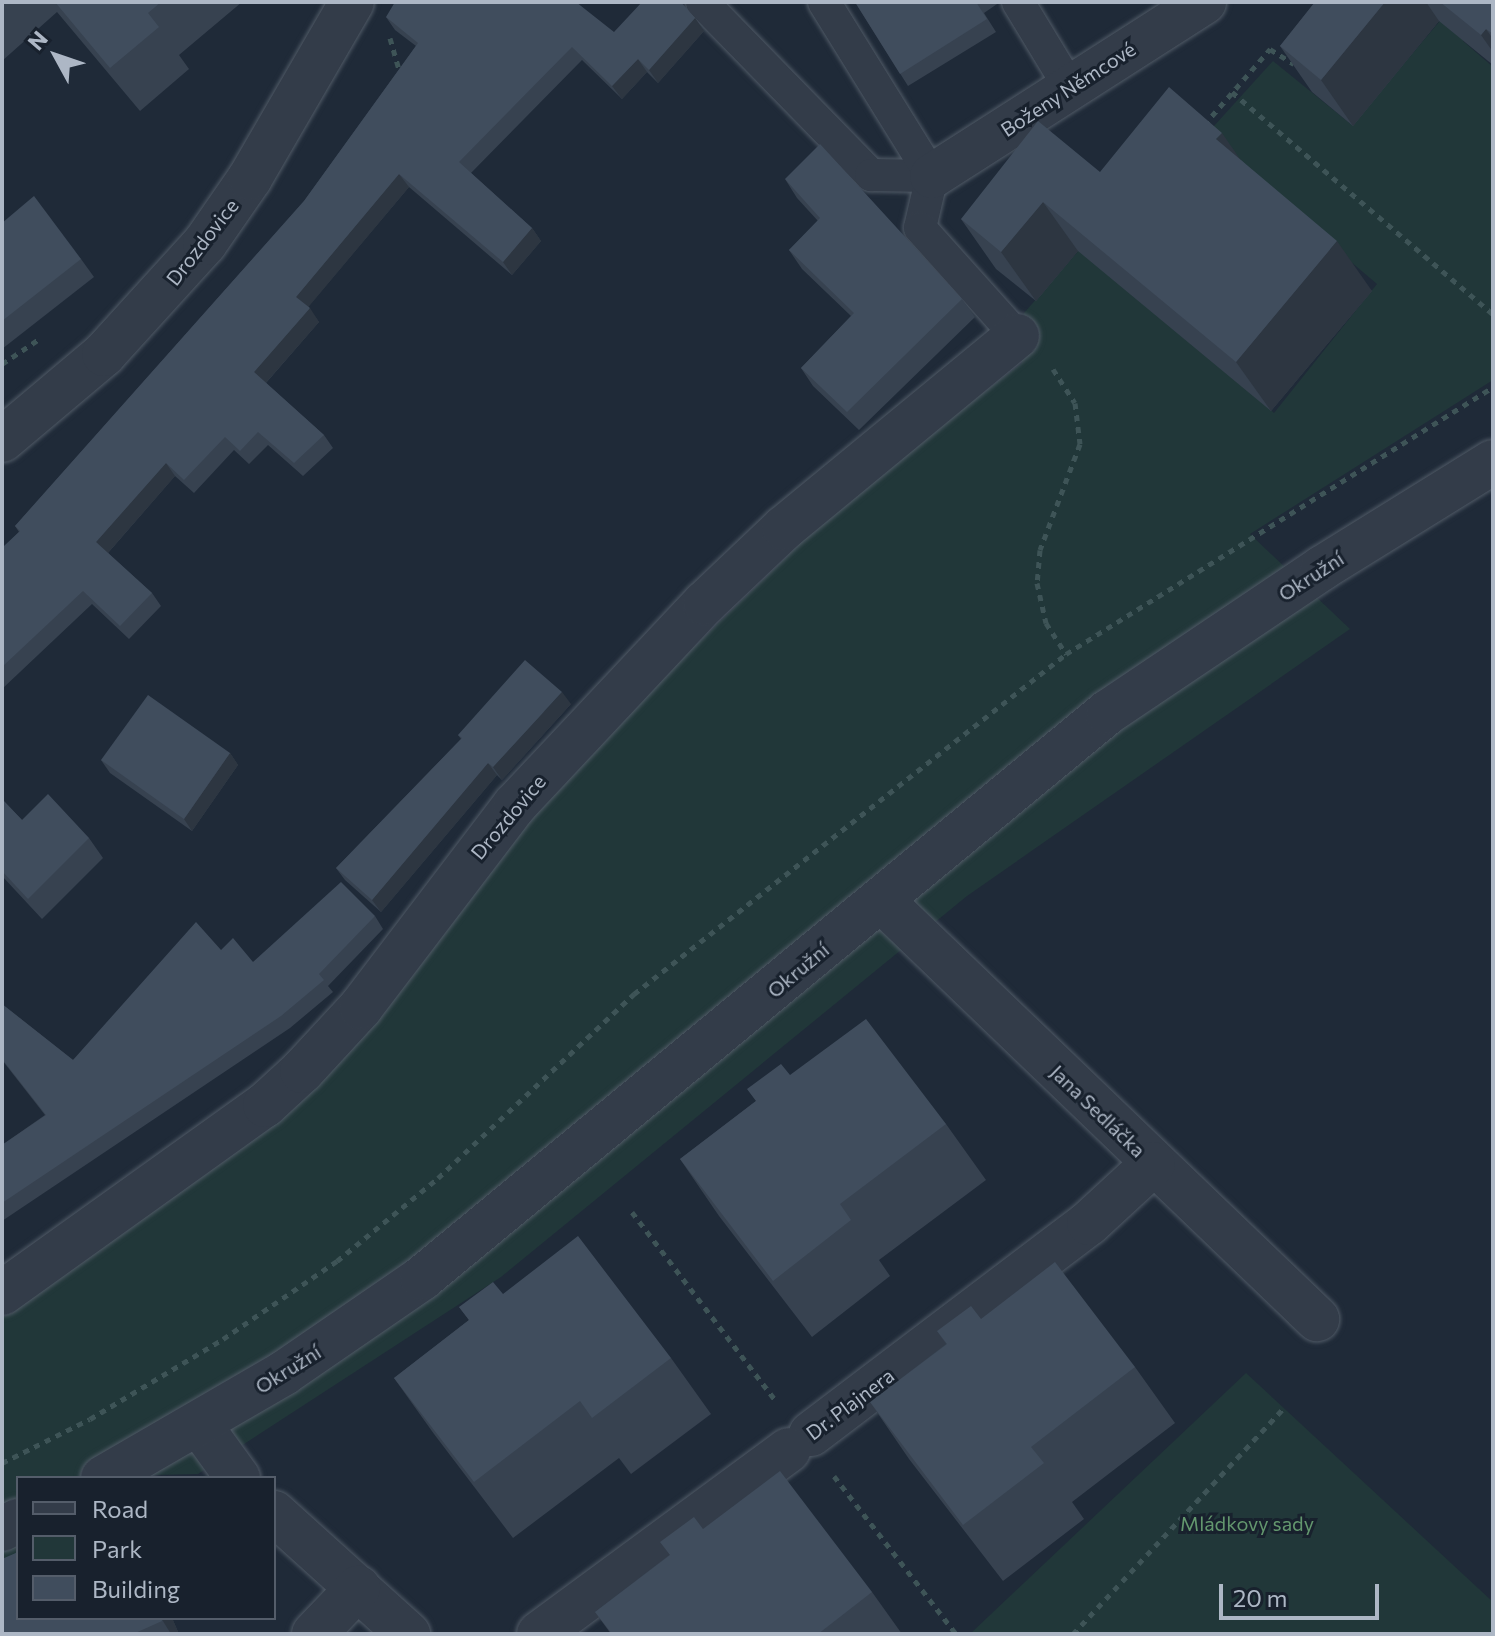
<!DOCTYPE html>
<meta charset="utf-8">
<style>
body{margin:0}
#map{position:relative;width:1495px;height:1636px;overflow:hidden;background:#1f2a38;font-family:Commissioner,sans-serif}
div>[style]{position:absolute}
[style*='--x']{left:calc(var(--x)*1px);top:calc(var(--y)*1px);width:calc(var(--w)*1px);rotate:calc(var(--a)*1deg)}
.green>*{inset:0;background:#213739}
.path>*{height:5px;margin-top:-2.5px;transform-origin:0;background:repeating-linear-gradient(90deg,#3e5457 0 6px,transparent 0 12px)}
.roads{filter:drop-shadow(0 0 2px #505a66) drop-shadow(0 0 2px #505a66)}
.service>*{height:32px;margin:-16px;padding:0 16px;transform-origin:16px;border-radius:16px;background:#333c49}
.minor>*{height:44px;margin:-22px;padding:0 22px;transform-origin:22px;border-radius:22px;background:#333c49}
.tertiary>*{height:44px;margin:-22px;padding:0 22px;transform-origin:22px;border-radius:22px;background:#333c49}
.wall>*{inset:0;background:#374250}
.shaded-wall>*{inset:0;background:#2d3641}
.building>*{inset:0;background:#404d5d}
span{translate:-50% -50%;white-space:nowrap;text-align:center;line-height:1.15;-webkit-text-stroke:6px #18212d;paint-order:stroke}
.street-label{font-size:20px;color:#adb7c5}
.park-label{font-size:20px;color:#63976e}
.frame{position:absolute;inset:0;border:4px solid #adb7c5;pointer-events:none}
.legend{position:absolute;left:16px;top:1476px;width:260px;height:144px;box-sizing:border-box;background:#18212d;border:2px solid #545d6a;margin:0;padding:10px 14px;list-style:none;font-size:24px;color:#adb7c5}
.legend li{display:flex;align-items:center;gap:16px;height:40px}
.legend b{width:40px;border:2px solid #545d6a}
.north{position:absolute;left:16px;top:16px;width:80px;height:80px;-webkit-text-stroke:6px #18212d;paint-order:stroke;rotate:310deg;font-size:22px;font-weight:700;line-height:32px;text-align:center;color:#adb7c5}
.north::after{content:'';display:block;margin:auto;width:28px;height:36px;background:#adb7c5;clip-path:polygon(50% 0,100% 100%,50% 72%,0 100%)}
.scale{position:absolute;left:1219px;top:1584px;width:160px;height:36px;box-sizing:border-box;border:4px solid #adb7c5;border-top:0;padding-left:10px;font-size:24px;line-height:28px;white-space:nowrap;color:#adb7c5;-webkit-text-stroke:6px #18212d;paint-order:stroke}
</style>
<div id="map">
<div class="green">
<i style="clip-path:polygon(1456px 2px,1480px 17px,1463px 41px,1493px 67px,1493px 380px,1250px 534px,1350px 629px,967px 896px,501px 1277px,198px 1474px,18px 1478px,18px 1575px,2px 1583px,2px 1318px,281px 1119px,544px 793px,854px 491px,1022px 363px,1024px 313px,1080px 249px,1274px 413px,1377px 284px,1204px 137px,1273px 61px,1352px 125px)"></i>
<i style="clip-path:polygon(1246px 1373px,1493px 1602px,1493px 1634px,970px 1634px)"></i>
</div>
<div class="path">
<i style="--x:390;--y:38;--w:37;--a:74"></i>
<i style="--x:1232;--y:92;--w:343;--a:40.4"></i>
<i style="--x:1204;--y:125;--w:101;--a:-49"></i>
<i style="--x:1270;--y:49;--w:28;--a:32"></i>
<i style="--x:2;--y:364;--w:45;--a:-34"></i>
<i style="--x:1053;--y:369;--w:40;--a:57.1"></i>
<i style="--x:1075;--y:403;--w:41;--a:83"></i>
<i style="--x:1080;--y:444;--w:113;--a:110.7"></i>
<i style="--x:1040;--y:550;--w:33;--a:95"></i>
<i style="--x:1037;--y:583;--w:41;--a:77.3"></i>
<i style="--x:1046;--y:623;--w:37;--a:57"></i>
<i style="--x:632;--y:1212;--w:239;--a:52.7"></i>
<i style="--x:2;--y:1463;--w:98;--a:-26.6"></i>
<i style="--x:90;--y:1419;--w:155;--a:-31"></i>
<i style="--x:223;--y:1339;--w:138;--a:-34.4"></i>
<i style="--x:337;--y:1261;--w:131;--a:-39.4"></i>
<i style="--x:438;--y:1178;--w:269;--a:-43.2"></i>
<i style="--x:634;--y:994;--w:550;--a:-38.2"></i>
<i style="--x:1066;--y:654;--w:504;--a:-32.02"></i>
<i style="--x:834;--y:1476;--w:200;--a:52.3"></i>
<i style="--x:1073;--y:1634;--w:308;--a:-47"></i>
</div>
<div class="roads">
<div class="service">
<i style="--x:702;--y:2;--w:242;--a:45.7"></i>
<i style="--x:871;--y:175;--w:61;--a:0.9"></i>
<i style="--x:824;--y:2;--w:205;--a:58.2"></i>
<i style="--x:932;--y:176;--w:53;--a:103"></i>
<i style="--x:920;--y:228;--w:145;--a:48.1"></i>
<i style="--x:1018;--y:2;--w:100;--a:58.8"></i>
</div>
<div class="minor">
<i style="--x:932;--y:176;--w:323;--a:-32.6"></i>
<i style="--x:2;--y:440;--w:133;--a:-40.1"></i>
<i style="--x:104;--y:354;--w:150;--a:-47.7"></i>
<i style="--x:205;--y:243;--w:79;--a:-55.3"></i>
<i style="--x:250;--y:178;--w:203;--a:-59.9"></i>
<i style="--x:881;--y:900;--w:605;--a:43.86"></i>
<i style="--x:2;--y:1293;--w:323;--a:-35.6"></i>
<i style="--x:265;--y:1105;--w:50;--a:-42.6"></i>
<i style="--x:302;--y:1071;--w:87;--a:-47.3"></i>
<i style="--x:361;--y:1007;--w:254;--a:-52.7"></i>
<i style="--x:515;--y:805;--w:277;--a:-46.8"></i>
<i style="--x:705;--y:603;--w:109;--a:-43.5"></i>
<i style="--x:784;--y:528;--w:302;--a:-39.5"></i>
<i style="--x:199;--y:1424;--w:67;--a:54.2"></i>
<i style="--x:811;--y:1434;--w:349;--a:-37.2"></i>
<i style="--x:1089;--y:1223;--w:87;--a:-42.7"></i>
<i style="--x:274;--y:1513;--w:181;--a:42.1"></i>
<i style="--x:314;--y:1634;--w:64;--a:-46.3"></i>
<i style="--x:539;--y:1634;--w:310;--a:-36.4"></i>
</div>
<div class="tertiary">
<i style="--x:103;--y:1478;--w:209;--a:-30.1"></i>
<i style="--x:284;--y:1373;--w:168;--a:-34.5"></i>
<i style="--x:422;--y:1278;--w:889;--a:-39.53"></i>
<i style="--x:1108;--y:712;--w:258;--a:-33.9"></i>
<i style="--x:1322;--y:568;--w:201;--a:-31.8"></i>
<i style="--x:2;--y:1529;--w:18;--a:-27"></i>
</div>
</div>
<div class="wall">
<i style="clip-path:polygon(2px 2px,242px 2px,179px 55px,189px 69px,140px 111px,57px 12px,2px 61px)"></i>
<i style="clip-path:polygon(855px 2px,1000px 2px,984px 13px,996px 32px,908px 86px)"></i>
<i style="clip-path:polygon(1315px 2px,1493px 2px,1493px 65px,1439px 21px,1353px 126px,1312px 92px,1280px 46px)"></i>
<i style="clip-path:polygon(386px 17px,614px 32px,695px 18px,704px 31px,658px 83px,647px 72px,622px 99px,582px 60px,471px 173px,532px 228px,541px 241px,512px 275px,409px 187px,308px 307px,319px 322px,266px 383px,324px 435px,333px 448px,303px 476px,268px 445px,249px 464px,234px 450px,194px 493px,175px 476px,108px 553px,152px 593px,161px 606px,129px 639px,92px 604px,2px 689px,2px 548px,19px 532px,15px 526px,304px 201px,416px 46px,395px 30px)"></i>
<i style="clip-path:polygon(1241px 160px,1372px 291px,1271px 411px,1078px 251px,1036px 301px,996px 269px,961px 219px,1100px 172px)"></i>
<i style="clip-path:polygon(785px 179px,962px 299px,975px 317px,859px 430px,813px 386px,801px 368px,851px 316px,802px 269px,789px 250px,818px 221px,797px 198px)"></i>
<i style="clip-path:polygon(2px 223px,81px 259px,94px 277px,2px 349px)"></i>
<i style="clip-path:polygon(571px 704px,502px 780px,497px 775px,381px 912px,345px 880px,336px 868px,461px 739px,458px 735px)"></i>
<i style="clip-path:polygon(230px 753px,238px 765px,192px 831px,110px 773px,101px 760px)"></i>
<i style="clip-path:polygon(2px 799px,22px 820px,89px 838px,103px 858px,42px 919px,2px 876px)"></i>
<i style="clip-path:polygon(375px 916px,383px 929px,328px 986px,333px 992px,290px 1028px,2px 1221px,2px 1145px,45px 1115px,2px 1060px,2px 1004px,73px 1060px,221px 950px,253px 962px)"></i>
<i style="clip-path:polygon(790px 1075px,946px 1124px,986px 1180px,879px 1260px,890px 1276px,812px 1337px,719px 1216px,680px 1159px)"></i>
<i style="clip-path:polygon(503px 1294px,671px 1358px,711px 1414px,631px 1474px,619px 1458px,513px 1538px,434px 1434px,394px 1378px,469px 1320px,459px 1307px)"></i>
<i style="clip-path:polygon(981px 1319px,1135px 1367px,1175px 1423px,1072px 1502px,1084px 1519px,1003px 1581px,909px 1459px,870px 1402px,946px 1344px,937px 1331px)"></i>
<i style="clip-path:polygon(703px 1529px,872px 1592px,902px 1634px,611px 1634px,595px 1612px)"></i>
<i style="clip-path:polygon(172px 1618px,179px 1634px,2px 1634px)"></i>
</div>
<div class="shaded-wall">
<i style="clip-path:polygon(1385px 2px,1426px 2px,1439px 21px,1353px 126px,1321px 80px)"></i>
<i style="clip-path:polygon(695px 18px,704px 31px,658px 83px,649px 70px)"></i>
<i style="clip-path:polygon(1486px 29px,1493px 39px,1493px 52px,1481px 35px)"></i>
<i style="clip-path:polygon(638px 59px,647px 72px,622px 99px,612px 86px)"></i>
<i style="clip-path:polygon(1222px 133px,1256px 182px,1216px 139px)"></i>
<i style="clip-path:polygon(399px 174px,409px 187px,305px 311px,296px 297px)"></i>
<i style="clip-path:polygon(1043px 202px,1078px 251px,1036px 301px,1001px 252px)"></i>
<i style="clip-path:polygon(532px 228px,541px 241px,512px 275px,503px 262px)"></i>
<i style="clip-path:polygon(1337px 241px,1372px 291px,1271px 411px,1236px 362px)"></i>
<i style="clip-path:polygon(310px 308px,319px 322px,263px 386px,254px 372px)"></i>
<i style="clip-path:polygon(166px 463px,175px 476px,106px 555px,96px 542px)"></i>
<i style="clip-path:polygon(562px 692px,571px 704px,502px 780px,493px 767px)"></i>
<i style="clip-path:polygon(230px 753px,238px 765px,192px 831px,184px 819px)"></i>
<i style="clip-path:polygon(488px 763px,497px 775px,381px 912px,372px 900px)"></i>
<i style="clip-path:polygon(161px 1618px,172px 1618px,179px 1634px,171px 1634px)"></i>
</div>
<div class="building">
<i style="clip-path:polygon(55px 2px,161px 2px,148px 13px,159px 27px,110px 68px)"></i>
<i style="clip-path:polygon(395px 2px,576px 2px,614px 32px,642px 2px,681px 2px,695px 18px,649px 70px,638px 59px,612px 86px,572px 47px,459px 162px,532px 228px,503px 262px,399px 174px,296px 297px,310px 308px,254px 372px,324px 435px,294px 463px,258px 432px,240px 451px,225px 437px,184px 480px,166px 463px,96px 542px,152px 593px,120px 626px,83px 591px,2px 667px,2px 548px,20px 531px,15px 526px,304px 201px,418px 43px,386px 17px)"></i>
<i style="clip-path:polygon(855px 2px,976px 2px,987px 19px,900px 74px)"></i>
<i style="clip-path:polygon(1315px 2px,1385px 2px,1321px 80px,1280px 46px)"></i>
<i style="clip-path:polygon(1440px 2px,1493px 2px,1493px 34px,1486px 29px,1481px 35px)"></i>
<i style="clip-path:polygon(1169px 87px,1222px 133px,1216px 139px,1337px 241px,1236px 362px,1043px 202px,1001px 252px,961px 219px,1038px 121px,1100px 172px)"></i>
<i style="clip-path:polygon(820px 144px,962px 299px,847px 412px,801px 368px,854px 313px,789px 250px,820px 218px,785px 179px)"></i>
<i style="clip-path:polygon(34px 196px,81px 259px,2px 321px,2px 223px)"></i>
<i style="clip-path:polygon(525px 660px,562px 692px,493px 767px,488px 763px,372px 900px,336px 868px,462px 738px,458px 735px)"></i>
<i style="clip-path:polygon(148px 695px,230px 753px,184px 819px,101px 760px)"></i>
<i style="clip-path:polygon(48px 794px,89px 838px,28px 899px,2px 871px,2px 799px,22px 820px)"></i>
<i style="clip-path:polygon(341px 882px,375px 916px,319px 974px,324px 980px,281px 1016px,2px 1203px,2px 1145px,46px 1115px,2px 1059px,2px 1004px,73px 1060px,196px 922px,221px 950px,233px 938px,253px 962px)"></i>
<i style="clip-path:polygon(866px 1019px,946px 1124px,840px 1204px,851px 1220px,773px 1281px,680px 1159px,756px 1101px,747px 1089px,781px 1064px,790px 1075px)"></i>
<i style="clip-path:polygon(578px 1236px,671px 1358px,592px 1418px,580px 1401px,474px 1482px,394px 1378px,469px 1320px,459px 1307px,493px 1282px,503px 1294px)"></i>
<i style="clip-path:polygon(1055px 1262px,1135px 1367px,1031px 1447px,1044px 1463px,963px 1525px,870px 1402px,947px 1344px,937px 1331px,971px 1306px,981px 1319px)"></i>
<i style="clip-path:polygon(780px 1471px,872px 1592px,818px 1634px,612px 1634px,595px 1612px,670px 1555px,660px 1542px,694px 1517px,703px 1529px)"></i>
<i style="clip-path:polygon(18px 1552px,18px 1618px,161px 1618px,162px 1621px,133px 1634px,2px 1634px,2px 1559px)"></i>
</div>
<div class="street-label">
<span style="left:1068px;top:89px;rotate:-33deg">Boženy Němcové</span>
<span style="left:202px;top:242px;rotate:-52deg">Drozdovice</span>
<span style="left:1311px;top:576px;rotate:-33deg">Okružní</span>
<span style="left:508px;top:817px;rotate:-50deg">Drozdovice</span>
<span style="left:798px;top:970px;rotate:-40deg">Okružní</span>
<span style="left:1098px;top:1111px;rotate:44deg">Jana Sedláčka</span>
<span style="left:288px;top:1369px;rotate:-32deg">Okružní</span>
<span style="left:850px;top:1404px;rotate:-37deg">Dr. Plajnera</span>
</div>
<div class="park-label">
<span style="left:1247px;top:1523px">Mládkovy sady</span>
</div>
<div class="frame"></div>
<ul class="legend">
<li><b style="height:10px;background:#333c49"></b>Road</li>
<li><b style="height:22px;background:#213739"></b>Park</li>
<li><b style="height:22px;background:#404d5d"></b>Building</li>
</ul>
<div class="north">N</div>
<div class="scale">20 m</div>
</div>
